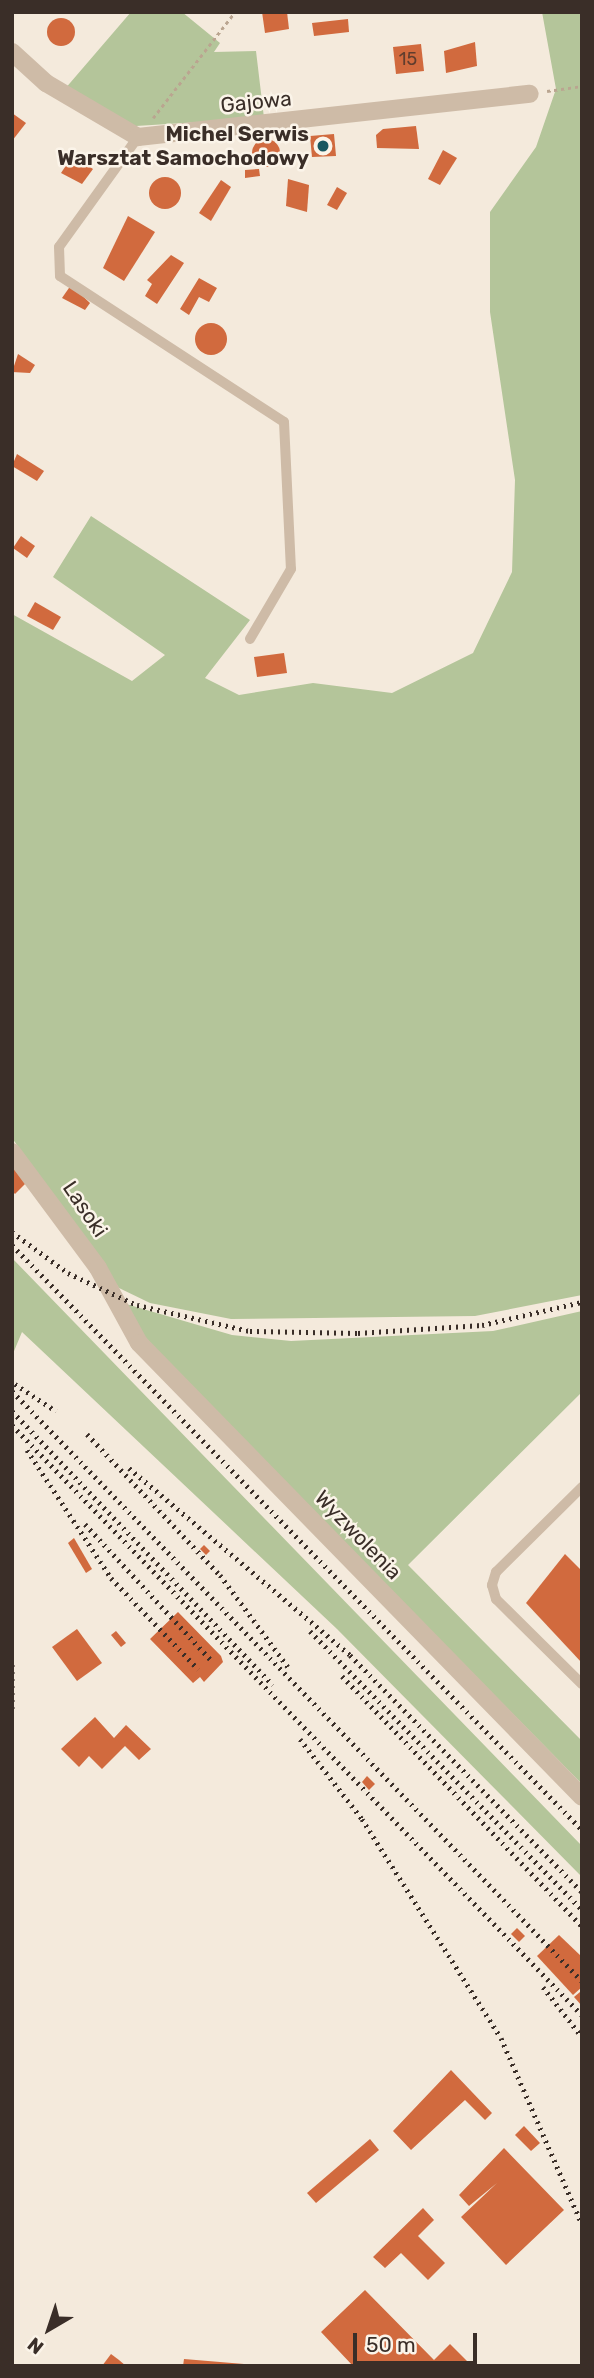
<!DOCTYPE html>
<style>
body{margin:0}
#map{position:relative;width:594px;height:2378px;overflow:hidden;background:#f4eadc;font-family:Rubik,sans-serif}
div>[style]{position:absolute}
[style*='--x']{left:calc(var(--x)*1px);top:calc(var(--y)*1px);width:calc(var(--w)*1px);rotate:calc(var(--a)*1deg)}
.green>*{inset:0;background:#b4c59a}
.building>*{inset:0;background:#d16a3e}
.round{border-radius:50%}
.path>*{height:2.5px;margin-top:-1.25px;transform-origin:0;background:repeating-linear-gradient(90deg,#baa590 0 3.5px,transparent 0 7px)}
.service>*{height:10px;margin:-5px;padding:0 5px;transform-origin:5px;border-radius:5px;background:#cebba7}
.minor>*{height:18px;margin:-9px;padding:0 9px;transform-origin:9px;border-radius:9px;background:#cebba7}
.tertiary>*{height:18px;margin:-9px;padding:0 9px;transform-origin:9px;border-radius:9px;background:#cebba7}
.rail>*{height:5px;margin-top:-2.5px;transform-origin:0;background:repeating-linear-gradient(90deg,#3a2e28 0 2px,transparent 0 7px)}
.dots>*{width:19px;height:19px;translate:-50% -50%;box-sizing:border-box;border:4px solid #fbf4e9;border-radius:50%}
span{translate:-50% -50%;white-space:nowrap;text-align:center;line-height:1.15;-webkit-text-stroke:5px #fbf4e9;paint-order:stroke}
.number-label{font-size:18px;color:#603d2e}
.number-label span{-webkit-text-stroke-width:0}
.street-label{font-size:21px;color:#3a2e28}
.poi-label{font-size:21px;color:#3a2e28;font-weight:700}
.right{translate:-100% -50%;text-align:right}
.frame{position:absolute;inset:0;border:14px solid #3a2e28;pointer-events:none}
.north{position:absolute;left:14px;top:2294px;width:70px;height:70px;-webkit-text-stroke:5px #fbf4e9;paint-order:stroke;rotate:219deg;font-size:19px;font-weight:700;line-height:28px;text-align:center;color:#3a2e28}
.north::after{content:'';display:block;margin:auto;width:24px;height:32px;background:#3a2e28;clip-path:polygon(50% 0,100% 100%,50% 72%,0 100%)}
.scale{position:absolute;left:353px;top:2333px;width:124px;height:32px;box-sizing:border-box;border:4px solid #3a2e28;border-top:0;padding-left:9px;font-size:21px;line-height:24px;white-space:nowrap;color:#3a2e28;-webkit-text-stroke:5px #fbf4e9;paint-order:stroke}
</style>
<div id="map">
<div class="green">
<i style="clip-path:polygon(131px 12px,182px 12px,220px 43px,214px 52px,256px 51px,264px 118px,120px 127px,64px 90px)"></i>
<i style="clip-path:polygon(542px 12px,582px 12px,582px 1295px,475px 1316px,231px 1319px,150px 1303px,119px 1288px,12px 1138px,12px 614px,132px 681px,165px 655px,53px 577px,91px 516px,250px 620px,205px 678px,239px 695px,313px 683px,392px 693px,473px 653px,512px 572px,515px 480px,490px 312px,490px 212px,536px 147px,556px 89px)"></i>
<i style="clip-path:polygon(12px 1258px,582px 1846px,582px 1877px,337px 1629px,22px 1332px,12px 1356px)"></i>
<i style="clip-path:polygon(126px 1304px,232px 1335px,291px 1341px,493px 1331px,582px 1311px,582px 1392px,408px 1565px,582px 1741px,582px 1784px,175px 1371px,131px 1321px)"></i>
</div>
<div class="building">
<i style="clip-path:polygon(262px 12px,287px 12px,289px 29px,265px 33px)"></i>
<i class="round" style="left:47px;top:18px;width:28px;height:28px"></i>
<i style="clip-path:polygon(348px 19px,349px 32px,314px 36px,312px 23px)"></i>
<i style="clip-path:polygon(475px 42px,477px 66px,446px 73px,444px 51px)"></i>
<i style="clip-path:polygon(421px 44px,424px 71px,396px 74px,393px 47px)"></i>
<i style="clip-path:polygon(12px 113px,26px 123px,12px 141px)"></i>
<i style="clip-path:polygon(416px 126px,419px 149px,377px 148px,376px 135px,383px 129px)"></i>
<i style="clip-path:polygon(334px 134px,336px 156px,312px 157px,310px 136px)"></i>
<i class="round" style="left:252px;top:139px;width:28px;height:28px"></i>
<i style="clip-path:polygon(443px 150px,457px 158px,440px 185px,428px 179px)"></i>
<i style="clip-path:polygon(73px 155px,93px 169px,82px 184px,61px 173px)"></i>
<i style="clip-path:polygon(259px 169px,260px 176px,245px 178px,245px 170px)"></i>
<i class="round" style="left:149px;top:177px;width:32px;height:32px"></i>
<i style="clip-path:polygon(288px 179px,309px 185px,307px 212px,286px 206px)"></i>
<i style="clip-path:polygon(221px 180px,231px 187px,211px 221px,199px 213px)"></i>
<i style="clip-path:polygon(337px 187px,347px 193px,337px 210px,327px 205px)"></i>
<i style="clip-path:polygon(128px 216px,155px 232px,124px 281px,103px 268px)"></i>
<i style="clip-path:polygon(171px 255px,184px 263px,157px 304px,145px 296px,152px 284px,147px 280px)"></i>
<i style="clip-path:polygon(199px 278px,217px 288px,209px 302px,199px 297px,189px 315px,180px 309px)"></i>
<i style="clip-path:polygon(71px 285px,90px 303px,85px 310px,62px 298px)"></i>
<i class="round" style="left:195px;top:323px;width:32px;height:32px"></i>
<i style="clip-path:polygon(18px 354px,35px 365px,30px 373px,12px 372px)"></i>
<i style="clip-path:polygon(17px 454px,44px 471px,37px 481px,12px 466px)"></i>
<i style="clip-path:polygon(21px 536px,35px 546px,27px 558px,13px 548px)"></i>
<i style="clip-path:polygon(35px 602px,61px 617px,53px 630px,27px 616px)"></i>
<i style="clip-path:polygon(284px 653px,287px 673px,257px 677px,254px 657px)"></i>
<i style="clip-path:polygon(12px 1163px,29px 1180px,15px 1194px,12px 1191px)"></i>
<i style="clip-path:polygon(74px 1538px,92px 1569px,86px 1573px,68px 1543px)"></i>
<i style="clip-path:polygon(204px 1545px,210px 1551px,206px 1555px,200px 1549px)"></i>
<i style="clip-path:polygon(565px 1554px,582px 1571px,582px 1663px,526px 1603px)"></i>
<i style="clip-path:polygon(178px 1612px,221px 1656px,223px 1662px,204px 1682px,200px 1677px,193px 1683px,150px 1639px)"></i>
<i style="clip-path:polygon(77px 1629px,102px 1663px,77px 1681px,52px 1647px)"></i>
<i style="clip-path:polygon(116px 1631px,126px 1643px,121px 1647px,111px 1635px)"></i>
<i style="clip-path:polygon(95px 1717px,114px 1738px,126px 1725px,151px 1749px,139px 1760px,125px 1746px,102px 1769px,89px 1756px,79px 1767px,61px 1749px)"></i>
<i style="clip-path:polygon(367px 1776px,375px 1784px,369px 1790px,362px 1782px)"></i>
<i style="clip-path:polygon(517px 1928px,525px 1936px,519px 1942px,511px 1934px)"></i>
<i style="clip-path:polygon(559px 1935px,582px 1957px,582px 1987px,573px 1995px,537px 1956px)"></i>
<i style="clip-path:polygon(580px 1992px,582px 1994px,582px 2006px,574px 1997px)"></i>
<i style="clip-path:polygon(451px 2070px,492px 2113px,485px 2120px,465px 2100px,411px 2150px,393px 2131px)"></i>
<i style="clip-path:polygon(524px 2126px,540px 2143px,531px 2151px,515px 2135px)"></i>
<i style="clip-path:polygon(370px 2139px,379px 2150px,316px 2203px,307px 2193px)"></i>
<i style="clip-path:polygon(504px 2148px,564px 2210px,506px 2265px,461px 2217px,497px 2183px,469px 2206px,459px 2195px)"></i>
<i style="clip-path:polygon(423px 2208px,434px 2220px,418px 2236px,445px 2263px,428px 2280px,401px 2253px,385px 2268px,373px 2257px)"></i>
<i style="clip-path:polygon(365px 2290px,434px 2360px,450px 2344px,472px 2366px,353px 2366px,321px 2332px)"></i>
<i style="clip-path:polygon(111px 2354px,119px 2360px,126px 2366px,102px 2366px)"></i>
<i style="clip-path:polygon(184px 2359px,244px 2364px,244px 2366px,183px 2366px)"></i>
</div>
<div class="path">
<i style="--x:547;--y:91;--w:35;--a:-8"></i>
<i style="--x:153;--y:118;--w:134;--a:-52.3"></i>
</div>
<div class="service">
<i style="--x:138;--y:137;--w:135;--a:125.7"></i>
<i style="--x:59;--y:247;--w:29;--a:88"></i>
<i style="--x:60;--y:276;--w:267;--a:33.1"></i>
<i style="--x:284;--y:422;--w:147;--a:87.3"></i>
<i style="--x:291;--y:569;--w:81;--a:120.4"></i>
<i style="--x:582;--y:1487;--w:121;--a:135.3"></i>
<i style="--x:496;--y:1572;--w:14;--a:107"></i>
<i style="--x:492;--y:1585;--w:15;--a:74"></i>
<i style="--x:496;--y:1599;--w:121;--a:44.7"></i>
</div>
<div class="minor">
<i style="--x:12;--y:52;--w:46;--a:42.4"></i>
<i style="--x:46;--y:83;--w:107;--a:30.4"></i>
<i style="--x:138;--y:137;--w:394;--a:-6.3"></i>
</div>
<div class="tertiary">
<i style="--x:12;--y:1152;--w:144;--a:53.4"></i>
<i style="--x:98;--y:1268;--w:85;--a:61.3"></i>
<i style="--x:139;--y:1343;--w:634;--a:45.7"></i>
</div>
<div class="rail">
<i style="--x:12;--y:1232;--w:69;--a:36.2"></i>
<i style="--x:68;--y:1273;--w:76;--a:24.9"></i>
<i style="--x:137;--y:1305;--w:116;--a:13"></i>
<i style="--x:250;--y:1331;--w:108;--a:1.1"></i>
<i style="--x:358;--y:1333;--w:124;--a:-3.7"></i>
<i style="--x:482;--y:1325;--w:103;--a:-13"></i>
<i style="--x:12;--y:1245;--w:817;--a:45.74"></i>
<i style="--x:15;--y:1384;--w:49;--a:33.4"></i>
<i style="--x:12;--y:1391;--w:820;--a:45.99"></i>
<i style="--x:12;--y:1411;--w:378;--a:46.4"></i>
<i style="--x:12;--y:1425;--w:820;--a:45.99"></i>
<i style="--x:87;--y:1434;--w:194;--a:46.7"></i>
<i style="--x:220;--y:1575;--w:114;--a:53.5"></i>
<i style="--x:27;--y:1450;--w:153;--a:56.7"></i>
<i style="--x:111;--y:1578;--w:126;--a:46.3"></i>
<i style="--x:129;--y:1468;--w:289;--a:40.2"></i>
<i style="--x:350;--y:1655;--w:332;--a:45.6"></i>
<i style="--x:85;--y:1524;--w:184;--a:47.2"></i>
<i style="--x:310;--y:1631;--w:390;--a:45.7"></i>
<i style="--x:12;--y:1664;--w:46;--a:90"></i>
<i style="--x:342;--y:1676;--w:347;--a:46.2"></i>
<i style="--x:300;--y:1739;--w:101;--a:52.2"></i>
<i style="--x:362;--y:1819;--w:259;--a:57.6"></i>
<i style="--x:501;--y:2038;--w:203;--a:66.5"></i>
<i style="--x:543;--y:1987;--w:63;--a:52"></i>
</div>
<div class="dots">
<i style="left:323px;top:146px;background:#19575f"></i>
</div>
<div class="number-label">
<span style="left:408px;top:59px">15</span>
</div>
<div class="street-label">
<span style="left:256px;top:102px;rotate:-6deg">Gajowa</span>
<span style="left:85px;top:1209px;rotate:56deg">Lasoki</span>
<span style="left:358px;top:1535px;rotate:46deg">Wyzwolenia</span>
</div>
<div class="poi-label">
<span class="right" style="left:309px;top:146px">Michel Serwis<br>Warsztat Samochodowy</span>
</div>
<div class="frame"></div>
<div class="north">N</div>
<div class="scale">50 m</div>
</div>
